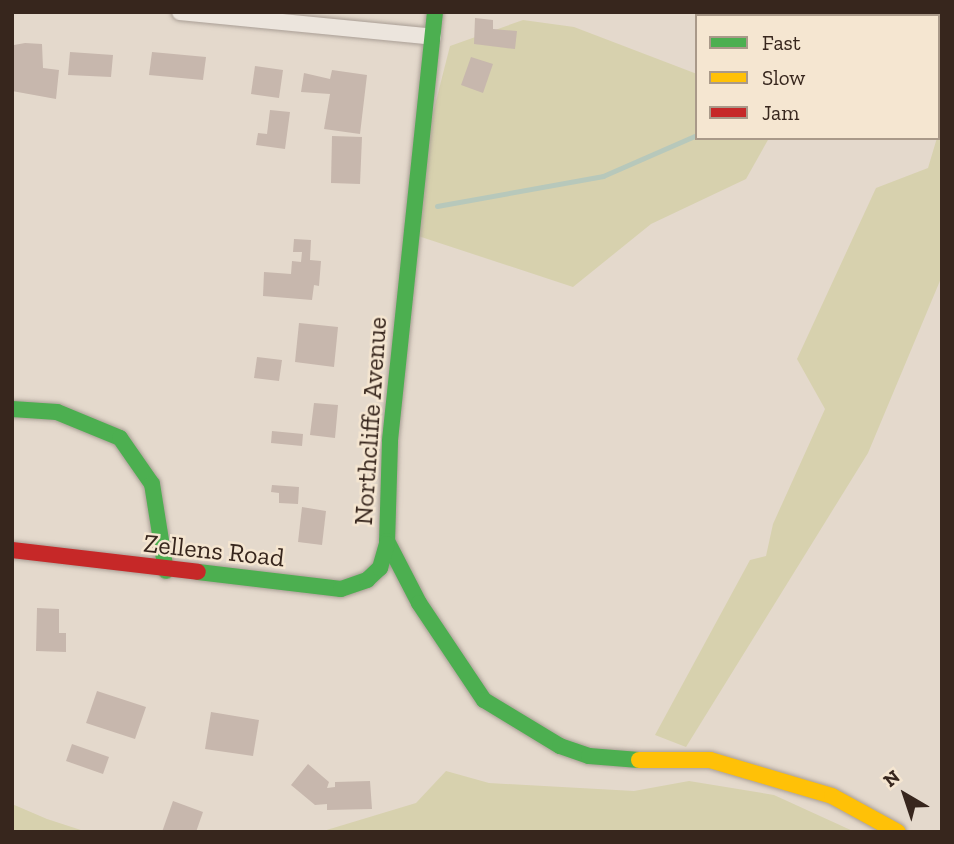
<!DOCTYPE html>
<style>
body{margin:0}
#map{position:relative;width:954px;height:844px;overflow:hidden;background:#e4d9cc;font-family:"Zilla Slab",serif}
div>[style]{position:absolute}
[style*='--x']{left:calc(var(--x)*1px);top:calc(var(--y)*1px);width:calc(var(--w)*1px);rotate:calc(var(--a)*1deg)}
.green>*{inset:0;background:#d7d1ae}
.stream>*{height:5px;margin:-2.5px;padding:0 2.5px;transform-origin:2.5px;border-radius:2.5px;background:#b7c8bb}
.building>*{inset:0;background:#c7b7ad}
.roads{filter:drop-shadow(0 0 2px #a99e95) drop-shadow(0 0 2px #a99e95)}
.street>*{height:16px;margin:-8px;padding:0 8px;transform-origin:8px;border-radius:8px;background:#ece5dd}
.fast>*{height:16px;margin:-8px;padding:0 8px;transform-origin:8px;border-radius:8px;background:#4caf50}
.slow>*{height:16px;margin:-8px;padding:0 8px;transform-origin:8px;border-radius:8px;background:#ffc107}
.jam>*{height:16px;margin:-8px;padding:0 8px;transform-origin:8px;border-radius:8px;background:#c62828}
span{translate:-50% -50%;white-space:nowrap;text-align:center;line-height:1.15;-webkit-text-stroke:5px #f5e6d1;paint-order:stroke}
.street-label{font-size:26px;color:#37261d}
.frame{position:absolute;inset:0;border:14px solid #37261d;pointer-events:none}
.legend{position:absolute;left:695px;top:14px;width:245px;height:126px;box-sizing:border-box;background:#f5e6d1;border:2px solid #a99989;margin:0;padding:9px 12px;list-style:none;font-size:21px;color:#37261d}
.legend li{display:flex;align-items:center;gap:14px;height:35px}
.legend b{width:35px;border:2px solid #a99989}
.north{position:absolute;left:870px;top:760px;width:70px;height:70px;-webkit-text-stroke:5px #f5e6d1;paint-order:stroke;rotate:321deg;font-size:19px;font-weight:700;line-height:28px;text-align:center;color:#37261d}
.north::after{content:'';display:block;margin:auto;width:24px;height:32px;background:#37261d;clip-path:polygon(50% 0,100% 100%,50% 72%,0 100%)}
</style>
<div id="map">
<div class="green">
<i style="clip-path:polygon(523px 20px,574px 27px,697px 74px,697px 138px,769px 138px,746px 179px,651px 224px,573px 287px,403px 231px,450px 46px)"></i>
<i style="clip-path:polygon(942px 121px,942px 276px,868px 453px,686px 747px,655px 735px,750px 560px,766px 556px,773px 524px,825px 409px,797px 359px,876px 188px,928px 168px)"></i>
<i style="clip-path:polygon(446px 771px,489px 783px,634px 791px,689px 781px,774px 795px,855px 832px,320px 832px,416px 803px)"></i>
<i style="clip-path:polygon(12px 804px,47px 819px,87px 832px,12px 832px)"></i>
</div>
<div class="stream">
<i style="--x:938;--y:90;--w:4;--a:0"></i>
<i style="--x:437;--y:206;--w:169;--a:-10.2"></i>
<i style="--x:603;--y:176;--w:103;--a:-23.6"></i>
</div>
<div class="building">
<i style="clip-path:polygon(475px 18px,493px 20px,493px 29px,517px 31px,515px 49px,474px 44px)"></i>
<i style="clip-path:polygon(25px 43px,42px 44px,43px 68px,59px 70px,56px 99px,12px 91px,14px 45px)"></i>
<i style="clip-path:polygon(70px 52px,113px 55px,111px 77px,68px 75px)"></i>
<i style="clip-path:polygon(152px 52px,206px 57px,203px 80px,149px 75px)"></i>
<i style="clip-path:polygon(471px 57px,493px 64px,483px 93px,461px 85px)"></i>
<i style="clip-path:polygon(255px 66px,283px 70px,279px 98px,251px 94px)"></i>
<i style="clip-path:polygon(332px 70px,367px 75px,360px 134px,324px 129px,330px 94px,301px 92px,304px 73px,330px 79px)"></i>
<i style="clip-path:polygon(270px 110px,290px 112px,285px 149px,256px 145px,258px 133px,267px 134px)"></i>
<i style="clip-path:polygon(332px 136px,362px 137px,360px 184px,331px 183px)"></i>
<i style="clip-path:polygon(294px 239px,311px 240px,310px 260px,321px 261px,319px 286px,314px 285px,312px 300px,263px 296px,264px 272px,291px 274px,292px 261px,301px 262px,302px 252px,293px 252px)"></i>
<i style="clip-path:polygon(299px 323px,338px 327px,334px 367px,295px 362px)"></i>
<i style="clip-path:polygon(257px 357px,282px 360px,279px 381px,254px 378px)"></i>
<i style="clip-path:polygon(314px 403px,338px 405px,335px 438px,310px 435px)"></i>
<i style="clip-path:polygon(272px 431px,303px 434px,302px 446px,271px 443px)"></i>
<i style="clip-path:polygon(272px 485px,299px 487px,298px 504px,279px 503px,279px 493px,271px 492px)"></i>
<i style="clip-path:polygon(302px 507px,326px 511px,322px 545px,298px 542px)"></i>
<i style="clip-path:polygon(37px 608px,59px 609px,59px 633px,66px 633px,66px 652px,36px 651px)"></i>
<i style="clip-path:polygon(97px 691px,146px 707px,135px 739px,86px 723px)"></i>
<i style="clip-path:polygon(211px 712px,259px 720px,253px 756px,205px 749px)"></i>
<i style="clip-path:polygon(72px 744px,109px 757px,103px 774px,66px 761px)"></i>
<i style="clip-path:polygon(308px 764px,329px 782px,327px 788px,335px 787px,335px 782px,370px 781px,372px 809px,327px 810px,327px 804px,315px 805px,291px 785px)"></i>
<i style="clip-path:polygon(173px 801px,203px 812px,196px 832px,162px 832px)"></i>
</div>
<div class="roads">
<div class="street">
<i style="--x:180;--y:12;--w:254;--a:5.6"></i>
</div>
<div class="fast">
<i style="--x:435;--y:12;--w:432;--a:96"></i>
<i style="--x:390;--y:442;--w:99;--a:91.7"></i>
<i style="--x:387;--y:541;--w:70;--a:62.7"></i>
<i style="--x:419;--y:603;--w:117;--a:56.2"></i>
<i style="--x:484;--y:700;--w:89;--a:31.2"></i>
<i style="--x:560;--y:746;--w:31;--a:19"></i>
<i style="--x:589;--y:756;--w:50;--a:4.6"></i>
<i style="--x:12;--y:409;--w:45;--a:3.8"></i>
<i style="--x:57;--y:412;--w:68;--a:22.4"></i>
<i style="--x:120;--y:438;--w:56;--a:55.2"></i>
<i style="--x:152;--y:484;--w:88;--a:80.9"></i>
<i style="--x:198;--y:572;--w:144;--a:6.8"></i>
<i style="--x:341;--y:589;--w:28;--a:-19"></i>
<i style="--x:367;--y:580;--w:18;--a:-43"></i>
<i style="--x:380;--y:568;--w:25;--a:-74"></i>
</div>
<div class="slow">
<i style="--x:639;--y:760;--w:71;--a:0"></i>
<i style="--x:710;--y:760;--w:127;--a:16.4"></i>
<i style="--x:832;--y:796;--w:75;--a:28.6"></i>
</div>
<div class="jam">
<i style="--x:12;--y:550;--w:187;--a:6.7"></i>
</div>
</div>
<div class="street-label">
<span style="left:371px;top:421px;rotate:-86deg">Northcliffe Avenue</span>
<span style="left:214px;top:551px;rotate:6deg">Zellens Road</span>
</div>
<div class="frame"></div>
<ul class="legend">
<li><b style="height:9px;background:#4caf50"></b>Fast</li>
<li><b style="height:9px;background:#ffc107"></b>Slow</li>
<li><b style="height:9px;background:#c62828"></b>Jam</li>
</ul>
<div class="north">N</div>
</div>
